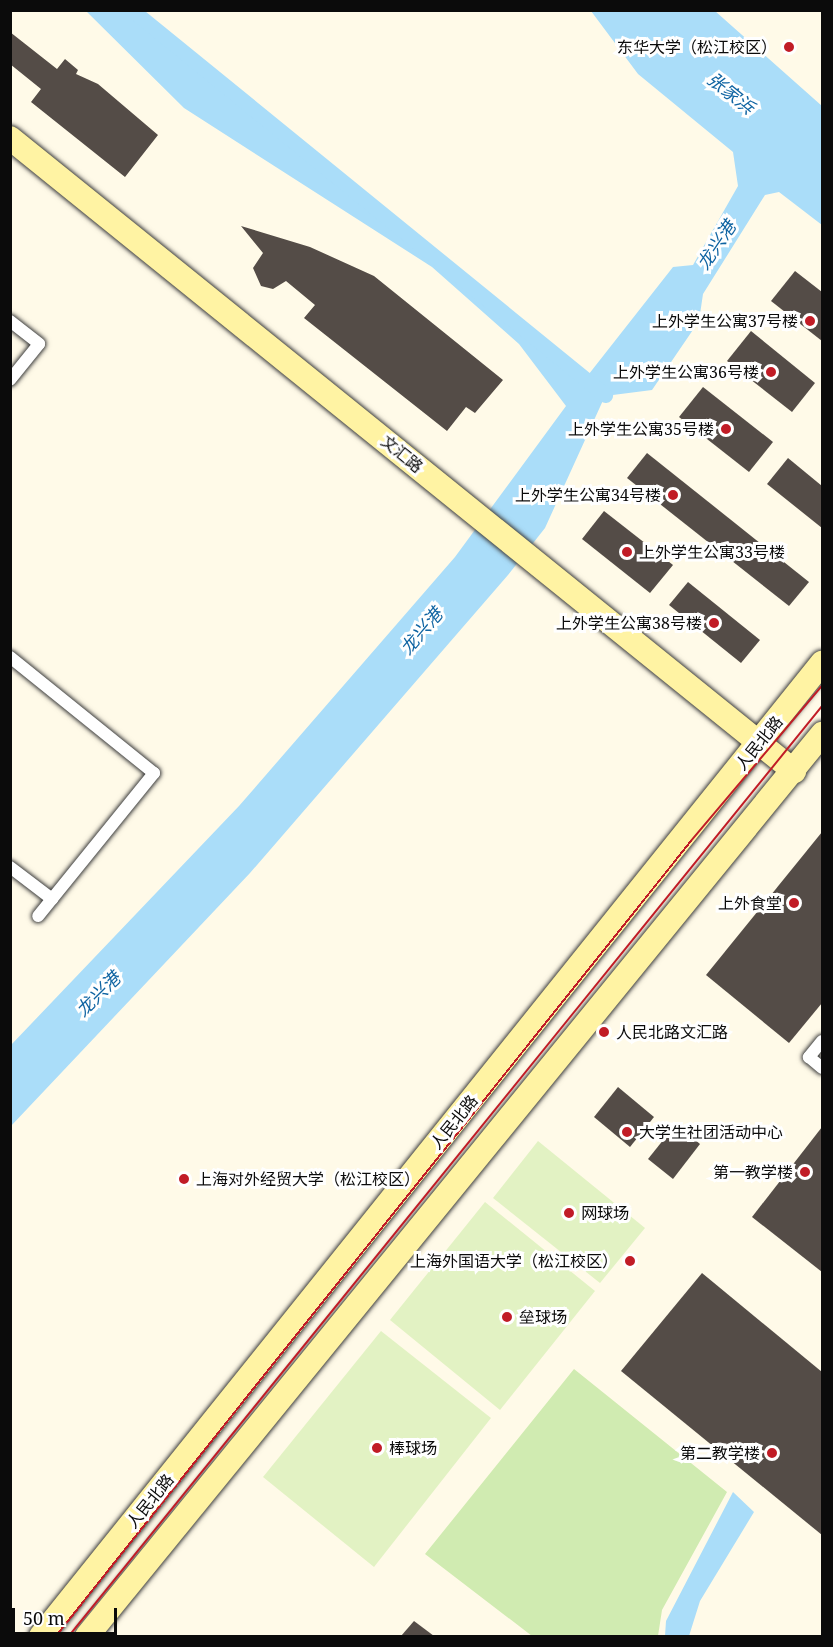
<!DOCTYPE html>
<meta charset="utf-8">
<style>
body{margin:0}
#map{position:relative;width:833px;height:1647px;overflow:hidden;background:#fffae8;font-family:"Noto Serif","Noto Sans SC",serif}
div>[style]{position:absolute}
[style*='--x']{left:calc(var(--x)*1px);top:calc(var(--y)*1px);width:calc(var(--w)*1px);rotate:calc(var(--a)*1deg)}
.green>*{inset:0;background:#d0ebb1}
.pitch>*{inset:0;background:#e2f2c3}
.water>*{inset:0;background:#aaddf9}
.canal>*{height:15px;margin:-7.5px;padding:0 7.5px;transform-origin:7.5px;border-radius:7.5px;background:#aaddf9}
.building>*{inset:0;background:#544c47}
.roads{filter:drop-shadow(0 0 2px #3e3e3e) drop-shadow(0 0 2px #3e3e3e)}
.pedestrian>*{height:12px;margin:-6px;padding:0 6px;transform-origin:6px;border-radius:6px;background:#fff}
.secondary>*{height:24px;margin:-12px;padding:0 12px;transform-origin:12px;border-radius:12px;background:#fff3a3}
.tram>*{height:1.5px;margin:-0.75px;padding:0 0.75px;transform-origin:0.75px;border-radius:0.75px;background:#c11c26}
.dots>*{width:16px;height:16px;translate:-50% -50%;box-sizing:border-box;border:3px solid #fff;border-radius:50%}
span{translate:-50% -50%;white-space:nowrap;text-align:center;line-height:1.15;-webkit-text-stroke:6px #fff;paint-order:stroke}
.poi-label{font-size:16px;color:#0b0b0b}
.right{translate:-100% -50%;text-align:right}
.left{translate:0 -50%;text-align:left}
.street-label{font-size:16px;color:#0b0b0b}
.water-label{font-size:18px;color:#0f64a2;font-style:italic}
.frame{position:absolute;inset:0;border:12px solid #0b0b0b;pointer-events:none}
.scale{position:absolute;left:12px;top:1608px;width:105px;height:27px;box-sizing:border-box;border:3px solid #0b0b0b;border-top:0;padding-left:8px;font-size:18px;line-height:21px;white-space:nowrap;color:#0b0b0b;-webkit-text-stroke:4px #fff;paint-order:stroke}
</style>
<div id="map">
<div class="green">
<i style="clip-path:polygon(574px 1369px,727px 1492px,662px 1610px,658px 1636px,532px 1636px,425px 1554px)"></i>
</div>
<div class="pitch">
<i style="clip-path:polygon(538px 1141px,645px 1228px,600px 1283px,493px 1198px)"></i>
<i style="clip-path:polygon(485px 1202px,595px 1291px,500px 1410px,390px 1320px)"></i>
<i style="clip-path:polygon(381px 1331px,491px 1418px,374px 1567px,263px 1477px)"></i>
</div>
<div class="water">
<i style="clip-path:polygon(86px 11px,126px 11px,585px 379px,673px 267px,693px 265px,738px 186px,733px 152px,638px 74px,591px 11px,715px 11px,822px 106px,822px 225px,779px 192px,765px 195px,703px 294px,699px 321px,652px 390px,605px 396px,545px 528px,508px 575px,250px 873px,11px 1126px,11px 1045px,239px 806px,455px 557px,566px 406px,519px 344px,432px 267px,184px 108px)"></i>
<i style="clip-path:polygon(733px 1492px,754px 1512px,700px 1601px,689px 1636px,665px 1636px,666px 1621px)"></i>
</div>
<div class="canal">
<i style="--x:132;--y:10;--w:610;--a:39.14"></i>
</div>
<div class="building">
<i style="clip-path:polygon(10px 32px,57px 69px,65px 59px,78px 70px,76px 74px,98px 84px,158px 135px,125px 177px,31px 102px,41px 89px,10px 64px)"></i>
<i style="clip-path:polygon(241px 226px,310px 247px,374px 276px,503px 380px,475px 413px,466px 407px,447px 431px,304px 318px,315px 305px,286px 281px,273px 289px,261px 286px,253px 268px,263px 253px)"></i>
<i style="clip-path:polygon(795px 271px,822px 292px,822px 341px,771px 301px)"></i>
<i style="clip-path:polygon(751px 331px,815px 383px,792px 412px,727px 361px)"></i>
<i style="clip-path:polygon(703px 387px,773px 442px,749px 472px,679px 417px)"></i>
<i style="clip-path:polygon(647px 453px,809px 582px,789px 606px,627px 478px)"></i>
<i style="clip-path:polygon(788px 458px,822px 486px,822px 528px,767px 484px)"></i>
<i style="clip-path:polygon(604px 511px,673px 565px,650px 593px,582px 539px)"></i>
<i style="clip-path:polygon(688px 582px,760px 640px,741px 663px,669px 605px)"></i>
<i style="clip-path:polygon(822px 832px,822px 1003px,789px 1043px,706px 975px)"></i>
<i style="clip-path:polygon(618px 1087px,654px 1117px,630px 1147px,594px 1117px)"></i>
<i style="clip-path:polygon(676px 1124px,700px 1144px,673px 1179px,648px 1159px)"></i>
<i style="clip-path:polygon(822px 1127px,822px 1272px,752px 1217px)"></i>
<i style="clip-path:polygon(702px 1273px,822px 1372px,822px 1535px,621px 1371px)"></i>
<i style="clip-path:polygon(414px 1621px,434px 1636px,401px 1636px)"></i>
</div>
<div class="roads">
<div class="pedestrian">
<i style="--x:10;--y:321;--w:37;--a:38"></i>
<i style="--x:39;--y:344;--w:46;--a:128.9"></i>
<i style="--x:10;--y:657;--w:185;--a:38.9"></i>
<i style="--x:154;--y:773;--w:184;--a:129"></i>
<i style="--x:10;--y:867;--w:53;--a:37.3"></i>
<i style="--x:822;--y:1041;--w:21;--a:129"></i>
<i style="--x:809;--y:1057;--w:17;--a:40"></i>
</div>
<div class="secondary">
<i style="--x:10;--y:138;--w:1008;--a:38.92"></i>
<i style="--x:41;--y:1636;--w:1248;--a:-51.25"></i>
<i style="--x:87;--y:1636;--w:1164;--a:-50.82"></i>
</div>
</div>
<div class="tram">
<i style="--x:56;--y:1636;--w:1017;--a:-51.38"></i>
<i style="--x:691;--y:841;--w:203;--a:-49.8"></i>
<i style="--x:69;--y:1636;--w:1197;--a:-51"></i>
</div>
<div class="dots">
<i style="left:789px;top:47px;background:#c11c26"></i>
<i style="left:810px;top:321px;background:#c11c26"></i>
<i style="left:771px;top:372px;background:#c11c26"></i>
<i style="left:726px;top:429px;background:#c11c26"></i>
<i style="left:673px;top:495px;background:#c11c26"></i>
<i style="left:627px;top:552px;background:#c11c26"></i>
<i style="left:714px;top:623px;background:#c11c26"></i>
<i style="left:794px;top:903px;background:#c11c26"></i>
<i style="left:604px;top:1032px;background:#c11c26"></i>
<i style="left:627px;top:1132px;background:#c11c26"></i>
<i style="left:805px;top:1172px;background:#c11c26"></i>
<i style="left:184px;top:1179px;background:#c11c26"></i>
<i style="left:569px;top:1213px;background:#c11c26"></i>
<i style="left:630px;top:1261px;background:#c11c26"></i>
<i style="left:507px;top:1317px;background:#c11c26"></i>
<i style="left:377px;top:1448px;background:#c11c26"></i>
<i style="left:772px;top:1453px;background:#c11c26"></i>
</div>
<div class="poi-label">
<span class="right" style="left:777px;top:47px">东华大学（松江校区）</span>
<span class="right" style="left:798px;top:321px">上外学生公寓37号楼</span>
<span class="right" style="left:759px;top:372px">上外学生公寓36号楼</span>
<span class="right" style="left:714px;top:429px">上外学生公寓35号楼</span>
<span class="right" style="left:661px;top:495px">上外学生公寓34号楼</span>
<span class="left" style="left:639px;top:552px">上外学生公寓33号楼</span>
<span class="right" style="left:702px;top:623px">上外学生公寓38号楼</span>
<span class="right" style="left:782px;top:903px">上外食堂</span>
<span class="left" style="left:616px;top:1032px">人民北路文汇路</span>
<span class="left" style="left:639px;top:1132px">大学生社团活动中心</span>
<span class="right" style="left:793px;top:1172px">第一教学楼</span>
<span class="left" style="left:196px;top:1179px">上海对外经贸大学（松江校区）</span>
<span class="left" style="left:581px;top:1213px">网球场</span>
<span class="right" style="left:618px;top:1261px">上海外国语大学（松江校区）</span>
<span class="left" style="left:519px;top:1317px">垒球场</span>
<span class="left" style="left:389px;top:1448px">棒球场</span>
<span class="right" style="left:760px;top:1453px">第二教学楼</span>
</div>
<div class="street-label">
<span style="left:402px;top:454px;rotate:39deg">文汇路</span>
<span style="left:759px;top:743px;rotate:-51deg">人民北路</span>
<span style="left:454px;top:1122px;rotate:-51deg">人民北路</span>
<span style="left:150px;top:1501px;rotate:-51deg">人民北路</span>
</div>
<div class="water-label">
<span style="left:731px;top:93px;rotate:39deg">张家浜</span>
<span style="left:716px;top:245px;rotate:-56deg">龙兴港</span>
<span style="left:421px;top:631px;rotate:-50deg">龙兴港</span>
<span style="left:98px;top:994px;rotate:-45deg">龙兴港</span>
</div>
<div class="frame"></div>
<div class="scale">50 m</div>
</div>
